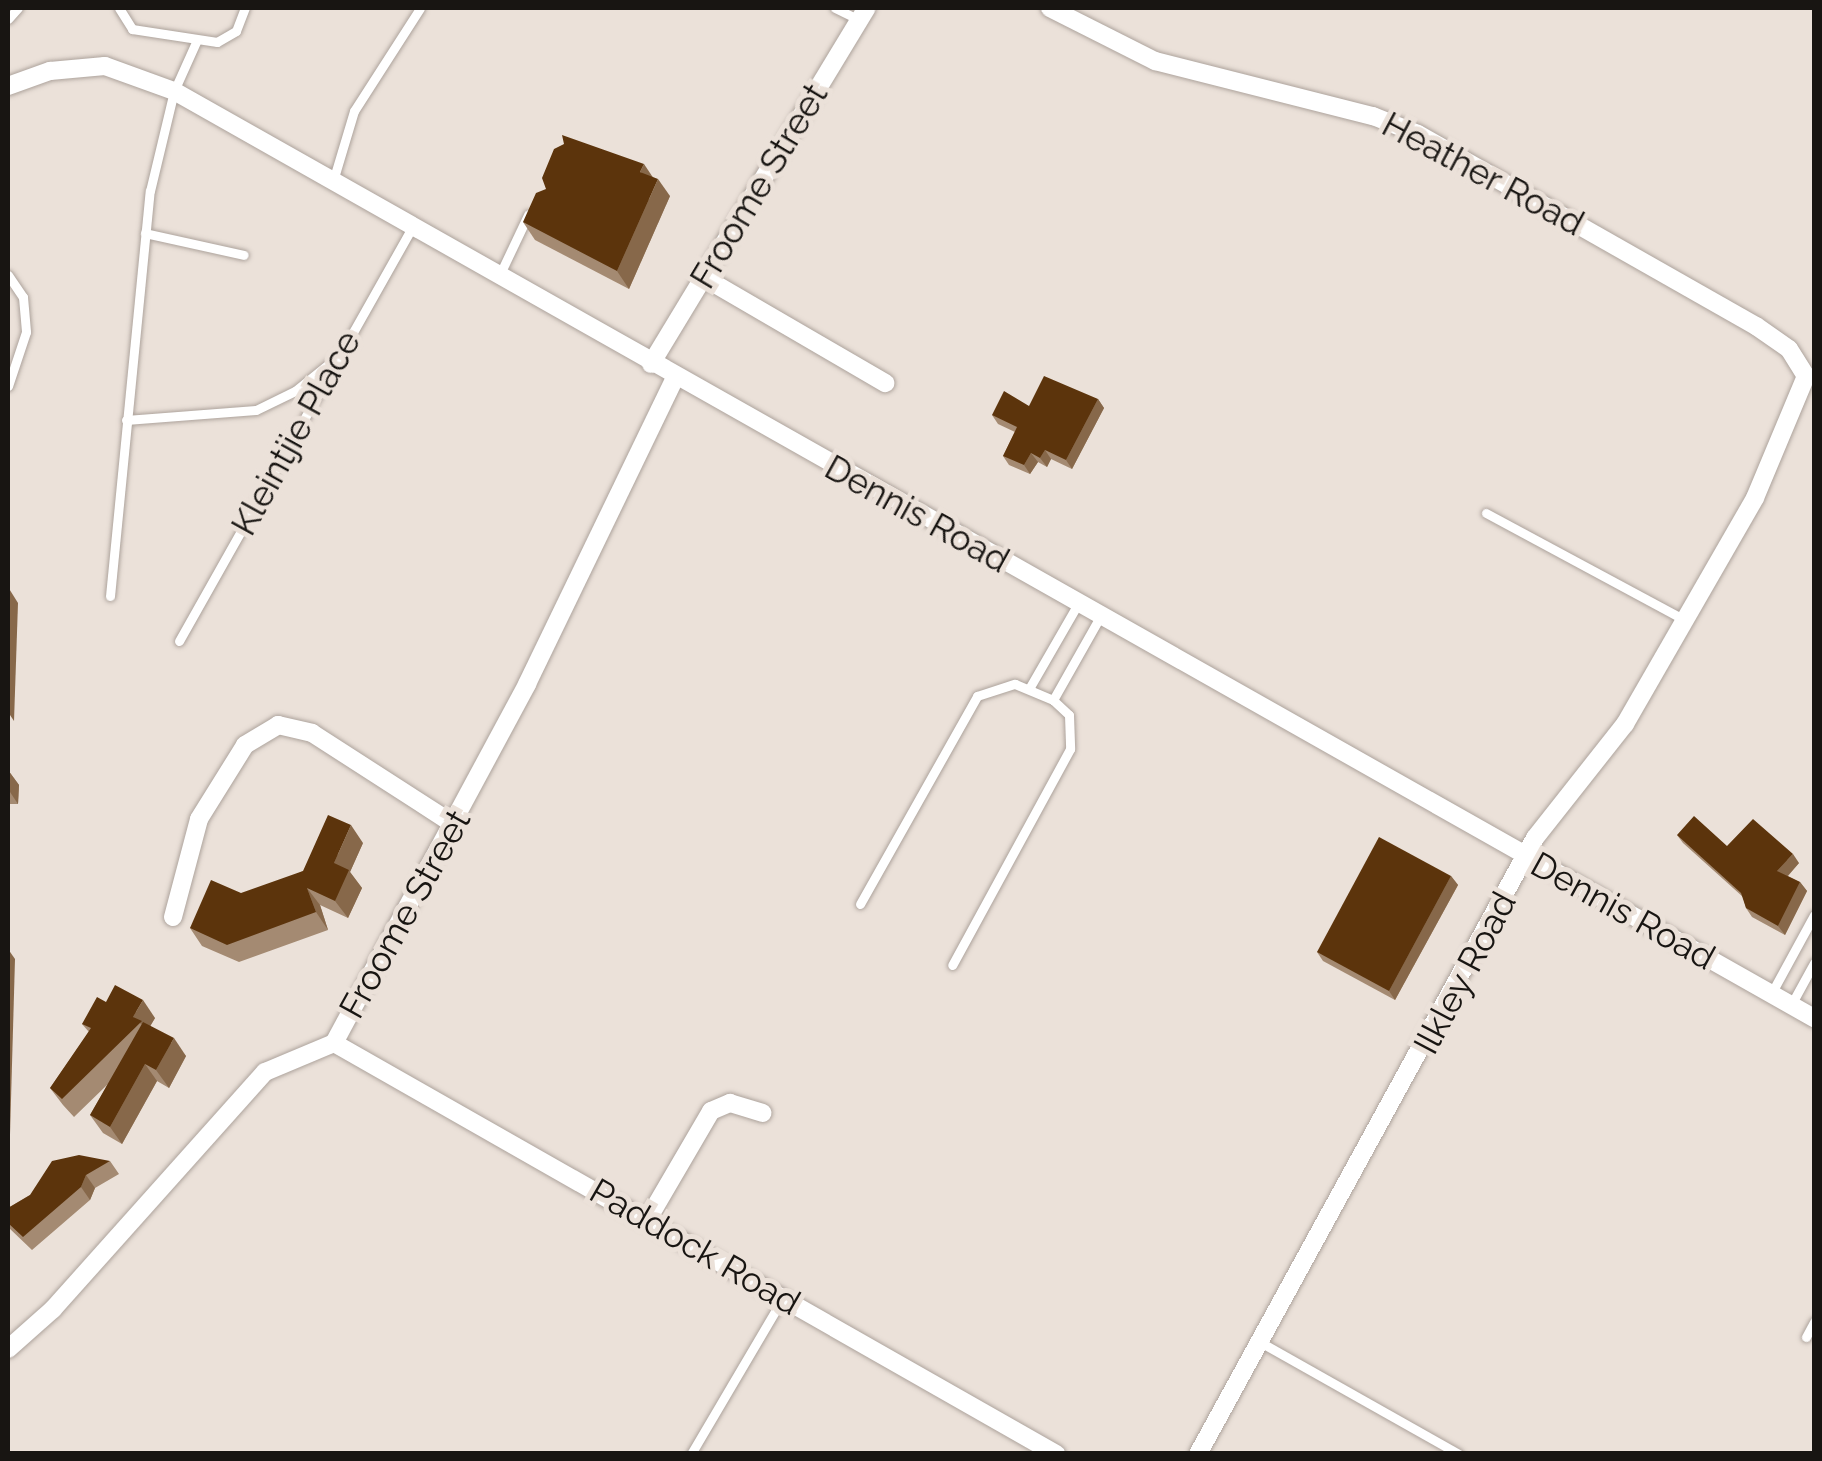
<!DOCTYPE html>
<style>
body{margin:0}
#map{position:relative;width:1822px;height:1461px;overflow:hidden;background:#ebe1d9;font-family:Raleway,sans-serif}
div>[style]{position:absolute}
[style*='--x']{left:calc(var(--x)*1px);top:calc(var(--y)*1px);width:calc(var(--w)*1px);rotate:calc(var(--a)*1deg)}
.roads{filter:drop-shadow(0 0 2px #ada39c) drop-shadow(0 0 2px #ada39c)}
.lane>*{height:9px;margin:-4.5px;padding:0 4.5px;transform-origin:4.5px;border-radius:4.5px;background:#fff}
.street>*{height:18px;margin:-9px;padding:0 9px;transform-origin:9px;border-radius:9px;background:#fff}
.wall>*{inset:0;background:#a48a72}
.shaded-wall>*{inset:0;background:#87684a}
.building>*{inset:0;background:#5c340c}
span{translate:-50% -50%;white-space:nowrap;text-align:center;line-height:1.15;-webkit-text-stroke:10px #ebe1d9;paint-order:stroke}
.street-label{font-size:35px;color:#181512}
.frame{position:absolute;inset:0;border:10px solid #181512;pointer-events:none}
</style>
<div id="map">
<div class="roads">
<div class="lane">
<i style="--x:119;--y:8;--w:25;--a:58"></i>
<i style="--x:132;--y:29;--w:86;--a:8.7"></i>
<i style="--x:217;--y:42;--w:22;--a:-30"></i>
<i style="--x:236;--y:31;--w:25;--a:-69"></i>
<i style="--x:835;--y:8;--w:28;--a:26"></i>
<i style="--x:8;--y:19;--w:15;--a:-48"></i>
<i style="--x:333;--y:181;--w:73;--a:-73.3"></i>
<i style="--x:354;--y:111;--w:122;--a:-57.3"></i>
<i style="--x:145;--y:233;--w:101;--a:12.5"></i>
<i style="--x:8;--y:275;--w:27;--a:56"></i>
<i style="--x:23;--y:297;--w:35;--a:85"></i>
<i style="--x:26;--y:332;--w:57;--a:108.4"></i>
<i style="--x:499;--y:276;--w:68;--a:-64.6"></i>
<i style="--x:126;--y:420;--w:130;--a:-4.4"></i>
<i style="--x:256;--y:410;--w:43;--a:-26"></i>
<i style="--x:295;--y:391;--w:53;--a:-38.8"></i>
<i style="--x:1486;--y:513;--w:224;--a:28.3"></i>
<i style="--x:110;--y:596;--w:407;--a:-84.4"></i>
<i style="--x:150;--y:191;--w:103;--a:-76.5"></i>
<i style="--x:174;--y:91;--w:54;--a:-65.8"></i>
<i style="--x:179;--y:641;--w:477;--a:-60.6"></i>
<i style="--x:1030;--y:687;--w:96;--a:-60"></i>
<i style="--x:1053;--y:700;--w:95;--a:-60.5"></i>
<i style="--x:860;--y:904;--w:239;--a:-60.6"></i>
<i style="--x:977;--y:696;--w:40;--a:-18"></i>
<i style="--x:1015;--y:684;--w:41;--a:22.8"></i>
<i style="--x:1053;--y:700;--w:22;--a:43"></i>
<i style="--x:1069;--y:715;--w:34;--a:88"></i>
<i style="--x:1070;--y:749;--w:246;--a:118.6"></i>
<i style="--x:1771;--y:994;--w:90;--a:-61.4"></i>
<i style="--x:1791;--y:1005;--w:48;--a:-61.3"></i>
<i style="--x:1806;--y:1337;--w:17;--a:-62"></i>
<i style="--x:1260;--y:1342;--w:228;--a:29.4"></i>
<i style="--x:691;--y:1454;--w:181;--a:-59.5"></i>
</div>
<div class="street">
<i style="--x:1050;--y:8;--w:118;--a:26.8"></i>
<i style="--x:1155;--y:61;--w:225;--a:14.2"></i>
<i style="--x:1373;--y:116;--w:48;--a:21.8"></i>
<i style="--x:1418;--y:134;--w:389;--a:29.6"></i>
<i style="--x:1756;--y:326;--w:40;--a:34.9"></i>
<i style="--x:1789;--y:349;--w:32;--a:58"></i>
<i style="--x:1806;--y:376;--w:132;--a:112.7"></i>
<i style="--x:1755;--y:498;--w:261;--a:119.9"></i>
<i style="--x:1625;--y:724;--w:145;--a:128.3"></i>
<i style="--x:1535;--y:838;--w:702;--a:118.68"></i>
<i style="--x:8;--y:86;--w:45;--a:-19.7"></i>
<i style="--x:50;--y:71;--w:55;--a:-5.2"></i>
<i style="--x:105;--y:66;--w:73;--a:19.9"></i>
<i style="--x:174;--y:91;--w:1884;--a:29.48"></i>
<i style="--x:703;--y:277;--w:211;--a:30.2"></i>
<i style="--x:651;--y:364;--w:416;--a:-58.8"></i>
<i style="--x:173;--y:917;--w:101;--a:-75.1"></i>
<i style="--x:199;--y:819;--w:87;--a:-58.1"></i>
<i style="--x:245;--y:745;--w:39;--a:-31"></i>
<i style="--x:278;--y:725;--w:35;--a:13"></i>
<i style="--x:312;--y:733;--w:170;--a:32.8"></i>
<i style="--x:334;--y:1043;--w:831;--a:29.65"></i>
<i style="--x:648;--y:1219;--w:125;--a:-59.7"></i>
<i style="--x:711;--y:1111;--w:21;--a:-23"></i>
<i style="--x:730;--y:1103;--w:34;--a:17"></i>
<i style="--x:8;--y:1349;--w:60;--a:-41.6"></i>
<i style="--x:53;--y:1309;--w:318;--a:-48.2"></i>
<i style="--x:265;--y:1072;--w:75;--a:-22.8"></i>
<i style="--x:334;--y:1043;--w:408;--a:-61.7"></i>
<i style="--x:527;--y:684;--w:340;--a:-64.2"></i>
</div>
</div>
<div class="wall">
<i style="clip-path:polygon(670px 196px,629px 289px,535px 240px,523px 222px)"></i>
<i style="clip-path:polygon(1098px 399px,1104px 408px,1072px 469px,1051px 459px,1047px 467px,1038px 462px,1030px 474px,1009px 465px,1003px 456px,1015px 432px,998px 424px,992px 415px,1029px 406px)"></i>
<i style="clip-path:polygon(8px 770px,19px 785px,18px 804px,10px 804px,8px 874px)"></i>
<i style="clip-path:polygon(1677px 835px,1799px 863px,1788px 876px,1800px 882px,1807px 891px,1785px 935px,1752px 917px,1746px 908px,1743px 897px,1683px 843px)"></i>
<i style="clip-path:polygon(363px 843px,350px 872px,362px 888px,348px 918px,320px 905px,328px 930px,239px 962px,202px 946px,190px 928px,303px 871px)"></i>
<i style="clip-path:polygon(1451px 876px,1458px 885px,1395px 1000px,1323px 961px,1317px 952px)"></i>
<i style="clip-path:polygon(106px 1002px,155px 1018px,150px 1026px,186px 1056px,169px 1088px,157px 1081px,122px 1144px,103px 1133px,90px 1115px,108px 1084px,74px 1117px,63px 1105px,50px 1088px,89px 1032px,82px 1024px)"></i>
<i style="clip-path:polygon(110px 1161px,119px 1174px,95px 1188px,90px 1200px,32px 1250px,8px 1227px,8px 1208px,30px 1195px)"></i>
</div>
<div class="shaded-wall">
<i style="clip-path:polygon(644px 164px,656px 182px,640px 172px)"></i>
<i style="clip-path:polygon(658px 179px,670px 196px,629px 289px,617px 271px)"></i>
<i style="clip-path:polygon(1098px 399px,1104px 408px,1072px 469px,1066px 460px)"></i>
<i style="clip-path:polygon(1045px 450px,1051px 459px,1047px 467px,1040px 458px)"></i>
<i style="clip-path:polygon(1031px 453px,1038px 462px,1030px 474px,1024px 465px)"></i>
<i style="clip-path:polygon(8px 587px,18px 603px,14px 721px,8px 712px)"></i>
<i style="clip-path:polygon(8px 770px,19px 785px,18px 804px,8px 789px)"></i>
<i style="clip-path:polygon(8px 800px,10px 804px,8px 874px)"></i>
<i style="clip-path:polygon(351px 825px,363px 843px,350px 872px,362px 888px,348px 918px,335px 901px,334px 863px)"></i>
<i style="clip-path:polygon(1793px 854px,1799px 863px,1784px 880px,1777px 871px)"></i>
<i style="clip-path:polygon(1451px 876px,1458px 885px,1395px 1000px,1389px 991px)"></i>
<i style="clip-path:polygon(1800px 882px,1807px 891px,1785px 935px,1778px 926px)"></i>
<i style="clip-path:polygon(307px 888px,320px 905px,328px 930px,316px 912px)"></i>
<i style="clip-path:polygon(8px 949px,15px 959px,8px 1205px)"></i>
<i style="clip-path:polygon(143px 1000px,155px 1018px,148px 1030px,133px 1017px)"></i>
<i style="clip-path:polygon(174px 1038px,186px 1056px,169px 1088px,156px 1070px)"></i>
<i style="clip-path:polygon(145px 1064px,157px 1081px,122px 1144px,110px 1127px)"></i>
<i style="clip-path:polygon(86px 1175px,95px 1188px,90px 1200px,81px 1187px)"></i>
</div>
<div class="building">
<i style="clip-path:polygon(562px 135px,644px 164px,640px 172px,658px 179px,617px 271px,523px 222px,536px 193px,546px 189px,542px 178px,554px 149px,564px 144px)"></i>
<i style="clip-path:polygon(1044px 376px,1098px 399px,1066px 460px,1045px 450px,1040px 458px,1031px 453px,1024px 465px,1003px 456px,1017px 427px,992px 415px,1004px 391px,1029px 406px)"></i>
<i style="clip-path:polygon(328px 815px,351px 825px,334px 863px,349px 870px,335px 901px,307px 888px,316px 912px,227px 945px,190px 928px,211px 880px,241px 893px,303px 871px)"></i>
<i style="clip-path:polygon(1694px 816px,1727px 846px,1753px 819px,1793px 854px,1777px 871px,1800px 882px,1778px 926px,1746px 908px,1741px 893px,1677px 835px)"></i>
<i style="clip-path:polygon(1379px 837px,1451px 876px,1389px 991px,1317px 952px)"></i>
<i style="clip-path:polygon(115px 985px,143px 1000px,133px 1017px,142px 1021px,62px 1099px,50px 1088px,91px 1028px,82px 1024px,97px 997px,106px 1002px)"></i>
<i style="clip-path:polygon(143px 1022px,174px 1038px,156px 1070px,145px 1064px,110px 1127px,90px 1115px)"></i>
<i style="clip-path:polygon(79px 1155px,110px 1161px,86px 1175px,81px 1187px,23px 1237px,8px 1223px,8px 1208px,30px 1195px,52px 1161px)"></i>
</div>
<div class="street-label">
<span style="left:1483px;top:174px;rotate:28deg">Heather Road</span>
<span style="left:759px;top:186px;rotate:-59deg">Froome Street</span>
<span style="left:296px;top:433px;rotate:-61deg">Kleintjie Place</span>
<span style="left:917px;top:514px;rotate:29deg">Dennis Road</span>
<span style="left:1623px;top:911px;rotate:29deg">Dennis Road</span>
<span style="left:405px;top:914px;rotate:-61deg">Froome Street</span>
<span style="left:1465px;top:973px;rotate:-62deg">Ilkley Road</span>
<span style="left:695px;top:1247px;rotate:30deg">Paddock Road</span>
</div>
<div class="frame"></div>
</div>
